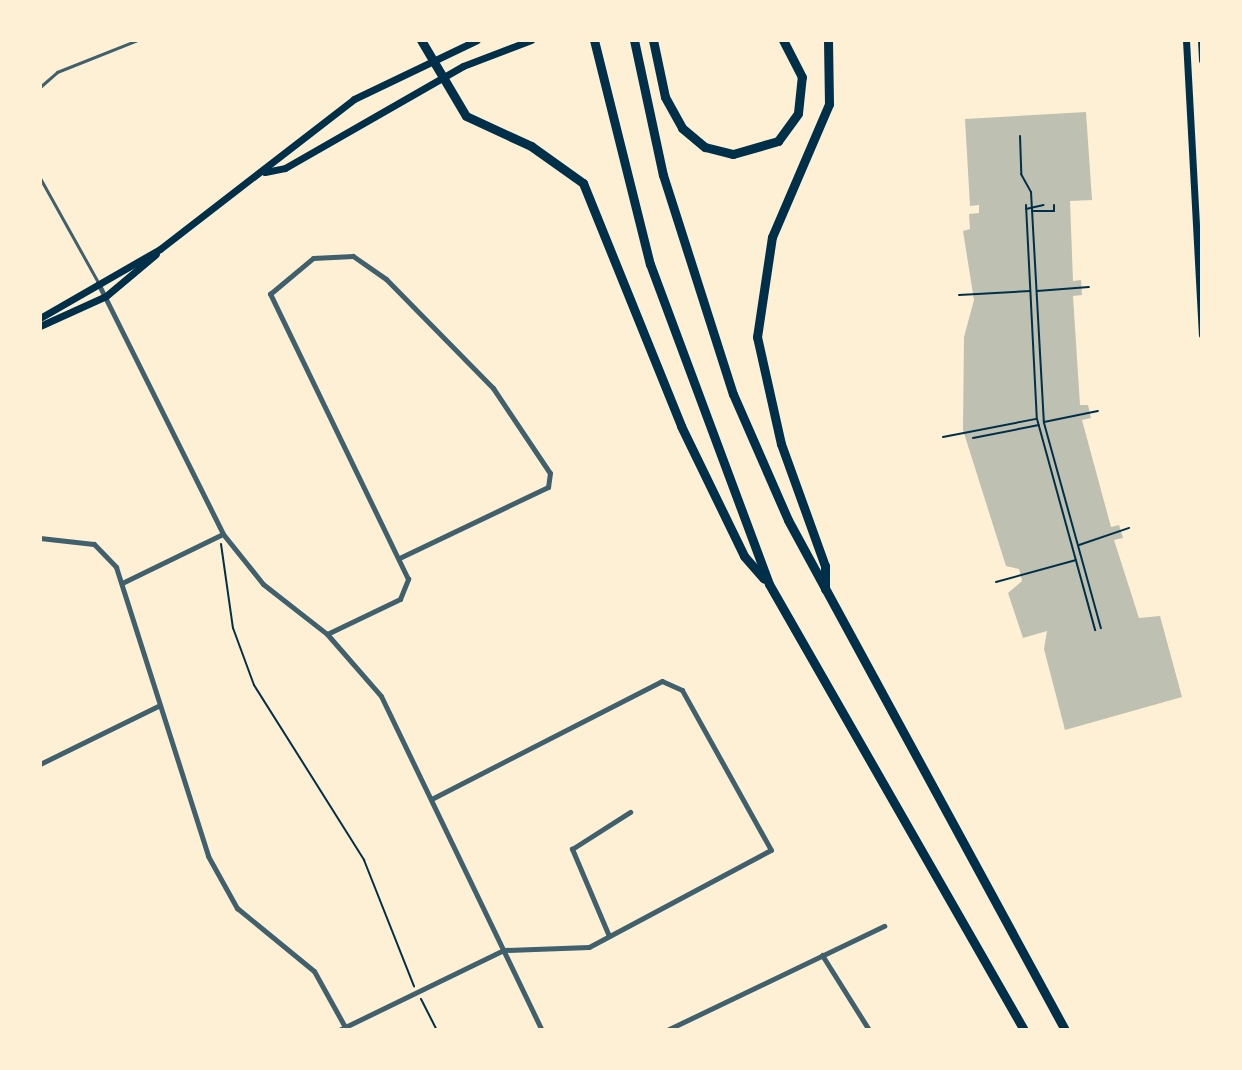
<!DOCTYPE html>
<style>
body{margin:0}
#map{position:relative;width:1242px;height:1070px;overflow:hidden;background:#fdf0d5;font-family:Montserrat,sans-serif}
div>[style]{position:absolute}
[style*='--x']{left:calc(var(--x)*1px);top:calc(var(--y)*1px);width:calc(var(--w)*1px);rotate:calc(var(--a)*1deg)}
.building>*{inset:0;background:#bec0b2}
.path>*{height:2px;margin:-1px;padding:0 1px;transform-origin:1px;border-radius:1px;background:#003049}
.service>*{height:3px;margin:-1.5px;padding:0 1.5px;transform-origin:1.5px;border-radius:1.5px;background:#3f606c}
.minor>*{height:5px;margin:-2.5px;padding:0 2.5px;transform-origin:2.5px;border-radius:2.5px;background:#3f606c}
.secondary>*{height:7px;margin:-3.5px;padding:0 3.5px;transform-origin:3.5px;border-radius:3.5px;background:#003049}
.motorway>*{height:9px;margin:-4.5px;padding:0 4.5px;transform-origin:4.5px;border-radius:4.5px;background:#003049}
span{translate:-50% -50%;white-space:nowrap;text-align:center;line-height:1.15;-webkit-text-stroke:7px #fdf0d5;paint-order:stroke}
.frame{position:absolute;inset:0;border:42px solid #fdf0d5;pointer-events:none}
</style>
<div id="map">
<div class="building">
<i style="clip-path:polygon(1086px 112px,1092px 200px,1070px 201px,1073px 281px,1081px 280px,1082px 295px,1073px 296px,1080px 405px,1088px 405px,1091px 418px,1082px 420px,1111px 527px,1119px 525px,1123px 538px,1114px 540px,1139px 618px,1160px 616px,1182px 697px,1065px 730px,1044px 649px,1047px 631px,1023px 638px,1008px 593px,1022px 581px,1019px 569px,1006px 566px,963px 430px,964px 337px,974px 300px,963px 231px,970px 229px,969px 214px,979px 213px,979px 205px,970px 206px,965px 119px)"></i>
</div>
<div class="path">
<i style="--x:1020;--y:136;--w:38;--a:88"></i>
<i style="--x:1021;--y:174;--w:21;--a:61"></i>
<i style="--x:1031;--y:192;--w:231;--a:86.8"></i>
<i style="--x:1044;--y:423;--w:213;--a:74.5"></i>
<i style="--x:1026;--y:205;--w:214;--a:87.1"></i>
<i style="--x:1037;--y:419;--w:219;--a:74.6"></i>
<i style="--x:1026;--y:209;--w:18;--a:-13"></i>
<i style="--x:1033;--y:211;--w:21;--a:0"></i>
<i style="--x:1054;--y:211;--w:6;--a:-90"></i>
<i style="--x:1037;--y:291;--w:52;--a:-4.4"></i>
<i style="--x:959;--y:295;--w:71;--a:-3.2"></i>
<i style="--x:1044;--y:422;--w:55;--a:-11.5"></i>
<i style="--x:943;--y:437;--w:95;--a:-11"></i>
<i style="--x:973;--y:438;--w:67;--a:-11.1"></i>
<i style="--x:221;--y:544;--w:85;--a:81.9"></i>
<i style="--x:233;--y:628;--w:61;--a:69.8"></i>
<i style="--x:254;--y:685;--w:207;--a:57.8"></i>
<i style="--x:364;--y:860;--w:136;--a:68.4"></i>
<i style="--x:1079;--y:545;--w:53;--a:-18.8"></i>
<i style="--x:996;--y:582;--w:83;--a:-15.4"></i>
<i style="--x:421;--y:999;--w:35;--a:63"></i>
</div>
<div class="service">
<i style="--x:40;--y:87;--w:23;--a:-41"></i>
<i style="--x:57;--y:72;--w:87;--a:-21.6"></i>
<i style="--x:40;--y:178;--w:119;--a:60.9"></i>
</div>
<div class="minor">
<i style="--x:98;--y:283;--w:280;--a:63.5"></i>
<i style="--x:223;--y:534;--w:64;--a:51.3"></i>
<i style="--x:263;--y:584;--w:81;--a:38"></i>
<i style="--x:327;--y:634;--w:82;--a:48.9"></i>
<i style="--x:381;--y:696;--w:371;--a:64.3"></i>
<i style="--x:40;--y:538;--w:54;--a:6.3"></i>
<i style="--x:94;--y:544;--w:32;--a:46"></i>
<i style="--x:116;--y:567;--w:303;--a:72.3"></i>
<i style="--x:208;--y:856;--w:60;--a:60.9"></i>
<i style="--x:237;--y:908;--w:99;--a:39.3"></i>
<i style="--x:314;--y:971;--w:64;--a:61"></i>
<i style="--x:122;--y:583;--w:112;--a:-25.9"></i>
<i style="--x:327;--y:634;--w:81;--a:-25.6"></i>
<i style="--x:400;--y:599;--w:22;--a:-68"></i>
<i style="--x:408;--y:579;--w:317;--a:-115.8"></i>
<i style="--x:270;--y:294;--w:56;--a:-39.9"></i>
<i style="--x:313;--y:258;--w:40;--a:-2.9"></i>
<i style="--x:353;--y:256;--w:40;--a:34.9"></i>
<i style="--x:386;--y:279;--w:153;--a:45.5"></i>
<i style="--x:493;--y:388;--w:102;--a:56.2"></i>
<i style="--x:550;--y:473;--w:14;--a:98"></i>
<i style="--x:548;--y:487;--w:163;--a:154.5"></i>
<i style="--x:40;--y:764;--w:131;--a:-26.2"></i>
<i style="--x:609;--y:936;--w:95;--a:-113"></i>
<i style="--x:572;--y:849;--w:69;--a:-32.5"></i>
<i style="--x:822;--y:955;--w:89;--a:57.9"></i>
<i style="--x:339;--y:1030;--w:183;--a:-25.9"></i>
<i style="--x:504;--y:950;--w:85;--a:-2"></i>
<i style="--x:589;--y:947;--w:206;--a:-28.1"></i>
<i style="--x:771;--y:850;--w:183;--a:-119.1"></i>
<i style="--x:682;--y:690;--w:22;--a:-156"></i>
<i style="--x:662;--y:681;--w:259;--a:152.9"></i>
<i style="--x:667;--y:1030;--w:241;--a:-25.6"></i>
</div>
<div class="secondary">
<i style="--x:1186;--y:40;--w:295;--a:86.9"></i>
<i style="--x:1201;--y:40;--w:20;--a:87"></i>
<i style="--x:265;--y:172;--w:20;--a:-11"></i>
<i style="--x:285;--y:168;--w:205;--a:-29.8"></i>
<i style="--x:463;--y:66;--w:73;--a:-20.9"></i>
<i style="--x:40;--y:318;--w:138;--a:-29.9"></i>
<i style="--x:160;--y:249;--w:245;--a:-37.7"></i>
<i style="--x:354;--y:99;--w:136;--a:-25.6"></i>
<i style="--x:40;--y:326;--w:72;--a:-24.4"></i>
<i style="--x:106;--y:296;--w:65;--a:-40"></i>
</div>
<div class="motorway">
<i style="--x:421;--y:40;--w:88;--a:59.4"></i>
<i style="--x:466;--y:116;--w:72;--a:24.8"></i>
<i style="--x:531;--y:146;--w:64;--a:35.4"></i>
<i style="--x:583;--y:183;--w:262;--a:68"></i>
<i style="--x:681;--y:426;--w:144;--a:64.1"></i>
<i style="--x:744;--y:556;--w:30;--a:49"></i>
<i style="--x:594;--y:40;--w:231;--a:76"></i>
<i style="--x:650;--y:264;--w:341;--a:69.6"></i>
<i style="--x:769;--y:584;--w:514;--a:60.24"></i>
<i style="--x:634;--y:40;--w:138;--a:77.9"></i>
<i style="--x:663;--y:175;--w:230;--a:72.3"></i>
<i style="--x:733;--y:394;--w:137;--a:66.4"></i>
<i style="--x:788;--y:520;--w:580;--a:61.49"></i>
<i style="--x:653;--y:40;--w:58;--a:78.1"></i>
<i style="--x:665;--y:97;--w:35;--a:61"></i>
<i style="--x:682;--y:128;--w:30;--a:40"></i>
<i style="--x:705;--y:147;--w:29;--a:14"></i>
<i style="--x:733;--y:154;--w:47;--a:-16.1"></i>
<i style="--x:778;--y:141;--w:34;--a:-54"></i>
<i style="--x:798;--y:113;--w:36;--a:-84"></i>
<i style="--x:802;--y:77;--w:42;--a:-117.2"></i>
<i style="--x:825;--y:589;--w:23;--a:-90"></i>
<i style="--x:825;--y:566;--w:130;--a:-109.8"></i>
<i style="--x:781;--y:444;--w:110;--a:-102.6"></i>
<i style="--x:757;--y:337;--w:101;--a:-81.5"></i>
<i style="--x:772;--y:237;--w:145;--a:-66.8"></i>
<i style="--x:829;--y:104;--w:64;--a:-90.9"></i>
</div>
<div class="frame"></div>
</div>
